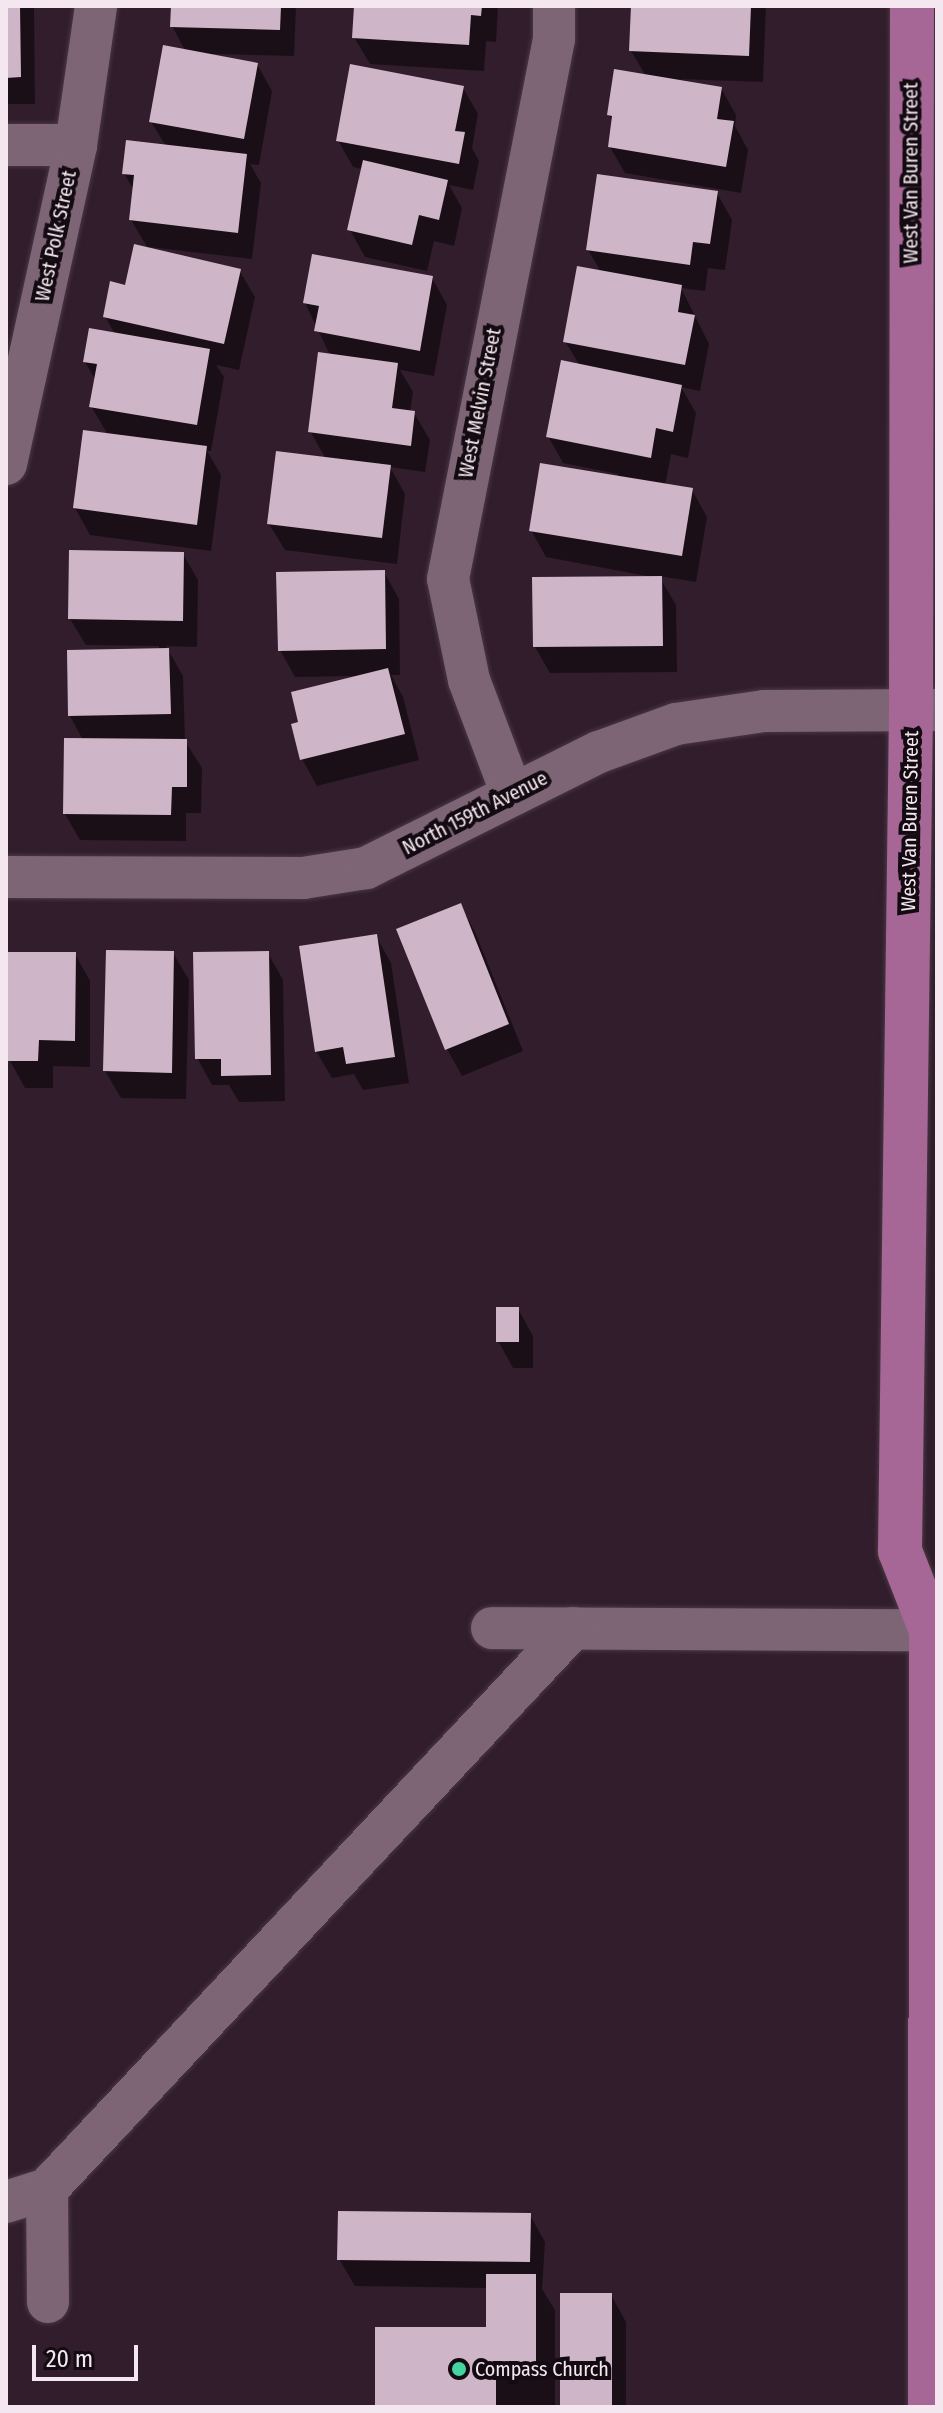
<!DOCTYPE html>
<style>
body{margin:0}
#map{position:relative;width:943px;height:2413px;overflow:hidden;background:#311d2c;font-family:"Fira Sans Condensed",sans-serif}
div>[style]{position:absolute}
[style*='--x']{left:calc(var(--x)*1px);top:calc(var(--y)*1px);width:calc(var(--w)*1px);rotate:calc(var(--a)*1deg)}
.shadow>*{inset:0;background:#0007}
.building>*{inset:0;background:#cfb5c8}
.roads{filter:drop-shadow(0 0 2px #493844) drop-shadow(0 0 2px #493844)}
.minor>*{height:42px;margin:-21px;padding:0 21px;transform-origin:21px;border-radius:21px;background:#7d6576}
.major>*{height:44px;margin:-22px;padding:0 22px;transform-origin:22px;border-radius:22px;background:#a66797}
.dots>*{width:22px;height:22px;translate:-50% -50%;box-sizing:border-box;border:4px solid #130b11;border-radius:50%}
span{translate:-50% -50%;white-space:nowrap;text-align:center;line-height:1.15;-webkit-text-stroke:8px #130b11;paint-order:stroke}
.street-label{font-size:20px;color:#f5e7f0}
.poi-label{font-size:20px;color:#f5e7f0}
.left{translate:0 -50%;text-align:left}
.frame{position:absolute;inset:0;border:8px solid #f5e7f0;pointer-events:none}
.scale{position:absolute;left:32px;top:2345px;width:106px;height:36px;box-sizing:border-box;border:4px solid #f5e7f0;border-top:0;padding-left:10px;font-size:24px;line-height:28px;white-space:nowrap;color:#f5e7f0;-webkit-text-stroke:6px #130b11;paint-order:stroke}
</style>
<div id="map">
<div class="shadow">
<i style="clip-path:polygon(6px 6px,34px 6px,35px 104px,6px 104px)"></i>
<i style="clip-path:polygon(173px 6px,296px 6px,294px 56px,211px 54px,257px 64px,272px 91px,259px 165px,250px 164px,261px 183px,252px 259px,149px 247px,149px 250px,239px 270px,255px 297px,239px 370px,216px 365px,224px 377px,211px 451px,207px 451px,221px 475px,211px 551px,90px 535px,75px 508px,108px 435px,91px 406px,96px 381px,85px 362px,115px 334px,105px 316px,149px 250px,131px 220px,134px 191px,124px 173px,166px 146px,151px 122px,186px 52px,172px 26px)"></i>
<i style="clip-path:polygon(356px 6px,498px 6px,496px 42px,486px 41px,484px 71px,370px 64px,354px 37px)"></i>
<i style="clip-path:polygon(633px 6px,766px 6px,763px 82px,679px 79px,721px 88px,736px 115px,735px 126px,748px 150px,741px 193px,625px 173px,610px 147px,613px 123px,609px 115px,646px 76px,631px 51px)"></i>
<i style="clip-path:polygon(463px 88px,478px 114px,472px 148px,479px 161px,473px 190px,449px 185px,462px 208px,454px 246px,434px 241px,427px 271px,365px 257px,350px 230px,363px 169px,353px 167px,338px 140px)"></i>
<i style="clip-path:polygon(717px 193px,732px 220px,725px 270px,708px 268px,705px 291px,681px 288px,709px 344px,700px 391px,681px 387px,696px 413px,688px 458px,671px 454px,665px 486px,692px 490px,707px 517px,696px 582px,659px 576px,676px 605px,677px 672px,550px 673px,535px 647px,658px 578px,546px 557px,531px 530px,617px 478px,618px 474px,563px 463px,548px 436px,580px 366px,565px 341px,601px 272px,588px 250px)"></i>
<i style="clip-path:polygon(432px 278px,447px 305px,434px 376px,400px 370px,413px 392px,410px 412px,414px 413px,430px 440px,425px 472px,390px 467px,405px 494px,397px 564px,285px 550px,269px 524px,326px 459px,310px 431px,330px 355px,305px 303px)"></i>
<i style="clip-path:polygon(183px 554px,198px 580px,197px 647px,166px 646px,183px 676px,185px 741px,202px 768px,201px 813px,186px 813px,186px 841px,80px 840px,65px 814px,83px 740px,70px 716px,159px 650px,159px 646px,86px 645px,70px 619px)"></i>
<i style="clip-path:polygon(384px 572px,399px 599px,400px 675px,391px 675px,403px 697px,419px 760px,317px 786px,302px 759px,358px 676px,295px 677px,280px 650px)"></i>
<i style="clip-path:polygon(460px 905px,475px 932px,523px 1051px,462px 1076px,447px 1049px)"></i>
<i style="clip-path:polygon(376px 936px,391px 963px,409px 1083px,363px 1090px,354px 1074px,332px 1078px,316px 1051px)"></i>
<i style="clip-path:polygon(173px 953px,189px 980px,186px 1099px,121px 1098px,105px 1071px)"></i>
<i style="clip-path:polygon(268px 953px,283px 980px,285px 1101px,239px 1102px,229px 1085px,212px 1085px,197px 1058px)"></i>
<i style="clip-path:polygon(75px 954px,90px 981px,90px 1067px,53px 1066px,53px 1088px,25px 1088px,10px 1061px)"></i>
<i style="clip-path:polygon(518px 1309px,533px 1336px,533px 1368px,513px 1368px,498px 1341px)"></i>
<i style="clip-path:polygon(530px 2215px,545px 2242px,542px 2289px,555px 2310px,555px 2405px,377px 2407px,488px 2329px,488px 2288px,355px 2286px,339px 2259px)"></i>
<i style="clip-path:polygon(611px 2295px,626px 2322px,626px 2407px,562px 2407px)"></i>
</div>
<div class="building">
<i style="clip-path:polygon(6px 6px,20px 6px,21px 77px,6px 78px)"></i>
<i style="clip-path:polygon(171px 6px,281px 6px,280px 30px,170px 27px)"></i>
<i style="clip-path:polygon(354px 6px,482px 6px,481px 16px,471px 15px,469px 45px,352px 38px)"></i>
<i style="clip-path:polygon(631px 6px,751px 6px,749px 56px,629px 51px)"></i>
<i style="clip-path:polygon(163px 45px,258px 63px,244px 139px,149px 122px)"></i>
<i style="clip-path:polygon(350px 64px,464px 86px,455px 131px,465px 132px,459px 164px,336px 141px)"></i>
<i style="clip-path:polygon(614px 69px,722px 87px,717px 119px,734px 121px,726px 167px,608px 147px,612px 116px,607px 115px)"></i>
<i style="clip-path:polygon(126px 140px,247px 154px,238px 233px,129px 220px,134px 175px,122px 174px)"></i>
<i style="clip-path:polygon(363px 160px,448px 180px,439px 220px,419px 215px,412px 245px,347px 230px)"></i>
<i style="clip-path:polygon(597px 174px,718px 191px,710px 244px,693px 242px,690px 265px,586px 250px)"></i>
<i style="clip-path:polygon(134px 244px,241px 269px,224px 344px,103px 317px,110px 281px,125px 285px)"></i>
<i style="clip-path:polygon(312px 254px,433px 276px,420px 351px,314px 331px,319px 306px,303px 303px)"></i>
<i style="clip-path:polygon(577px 266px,682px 285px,678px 312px,695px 315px,685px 365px,563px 342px)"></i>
<i style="clip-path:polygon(89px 328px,210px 349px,197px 425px,89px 407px,97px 364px,83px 362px)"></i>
<i style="clip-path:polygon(318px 352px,398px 363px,392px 408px,415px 411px,411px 446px,308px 432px)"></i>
<i style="clip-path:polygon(561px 360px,682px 385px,673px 432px,656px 428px,651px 458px,546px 437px)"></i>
<i style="clip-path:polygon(83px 430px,207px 446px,197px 525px,73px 508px)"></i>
<i style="clip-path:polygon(276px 451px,391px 465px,382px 538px,267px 524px)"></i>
<i style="clip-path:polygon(540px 463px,693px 488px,682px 556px,529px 531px)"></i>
<i style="clip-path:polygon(69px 550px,184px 552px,183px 621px,68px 619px)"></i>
<i style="clip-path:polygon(385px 570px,386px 649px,278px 651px,276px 572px)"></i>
<i style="clip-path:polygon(662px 576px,663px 646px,533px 647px,532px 577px)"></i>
<i style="clip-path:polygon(169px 648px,171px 714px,68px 716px,67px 650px)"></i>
<i style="clip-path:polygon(388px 668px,405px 734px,300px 760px,291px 724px,298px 722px,291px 692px)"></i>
<i style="clip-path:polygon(64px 738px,187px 739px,187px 787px,172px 787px,171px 815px,63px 814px)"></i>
<i style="clip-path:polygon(461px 903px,509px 1024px,445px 1050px,396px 929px)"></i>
<i style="clip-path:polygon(377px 934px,395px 1057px,346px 1064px,343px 1047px,315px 1052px,299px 946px)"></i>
<i style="clip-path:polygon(106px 950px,174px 951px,172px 1073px,103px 1071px)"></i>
<i style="clip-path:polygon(269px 951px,271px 1075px,221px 1076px,221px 1059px,195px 1059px,193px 952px)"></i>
<i style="clip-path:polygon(8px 952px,76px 952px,75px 1041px,39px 1040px,38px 1061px,8px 1061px)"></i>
<i style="clip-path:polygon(496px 1307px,519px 1307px,519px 1342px,496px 1342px)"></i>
<i style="clip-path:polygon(338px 2211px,531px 2213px,530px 2262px,337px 2260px)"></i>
<i style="clip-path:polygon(486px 2274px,536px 2274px,536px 2372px,496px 2372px,496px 2407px,375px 2407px,375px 2327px,486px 2327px)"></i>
<i style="clip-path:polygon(560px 2293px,612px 2293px,612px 2407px,560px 2407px)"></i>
</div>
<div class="roads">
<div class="minor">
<i style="--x:6;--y:145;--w:70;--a:0"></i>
<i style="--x:6;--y:464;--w:327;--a:-77.6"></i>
<i style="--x:76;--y:145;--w:140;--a:-81.8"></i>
<i style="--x:512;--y:794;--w:122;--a:-110.7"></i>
<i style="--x:469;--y:680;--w:103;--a:-101.7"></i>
<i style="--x:448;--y:579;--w:550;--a:-78.89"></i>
<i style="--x:554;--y:39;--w:33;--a:-90"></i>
<i style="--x:6;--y:877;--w:297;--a:0.2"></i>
<i style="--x:303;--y:878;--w:64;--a:-9"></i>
<i style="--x:366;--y:868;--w:260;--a:-26.5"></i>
<i style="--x:599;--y:752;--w:82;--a:-20"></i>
<i style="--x:676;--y:724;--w:89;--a:-8.4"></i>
<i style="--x:764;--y:711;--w:173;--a:-0.3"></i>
<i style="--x:492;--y:1628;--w:439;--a:0.3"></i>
<i style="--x:6;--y:2202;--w:43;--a:-17.6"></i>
<i style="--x:48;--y:2302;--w:113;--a:-90.5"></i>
<i style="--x:47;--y:2189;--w:769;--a:-46.84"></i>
</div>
<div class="major">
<i style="--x:912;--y:6;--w:704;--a:90.08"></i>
<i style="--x:911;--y:710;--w:841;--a:90.75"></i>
<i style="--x:900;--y:1551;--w:85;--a:68.6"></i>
<i style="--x:931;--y:1630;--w:777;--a:90.07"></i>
</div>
</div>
<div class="dots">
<i style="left:459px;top:2369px;background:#43d4a0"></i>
</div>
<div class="street-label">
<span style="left:911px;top:173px;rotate:-90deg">West Van Buren Street</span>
<span style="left:56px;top:236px;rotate:-78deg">West Polk Street</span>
<span style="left:480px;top:403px;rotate:-79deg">West Melvin Street</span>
<span style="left:475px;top:813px;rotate:-27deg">North 159th Avenue</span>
<span style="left:910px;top:821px;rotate:-89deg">West Van Buren Street</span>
</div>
<div class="poi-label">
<span class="left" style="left:475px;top:2369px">Compass Church</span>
</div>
<div class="frame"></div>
<div class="scale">20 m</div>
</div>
